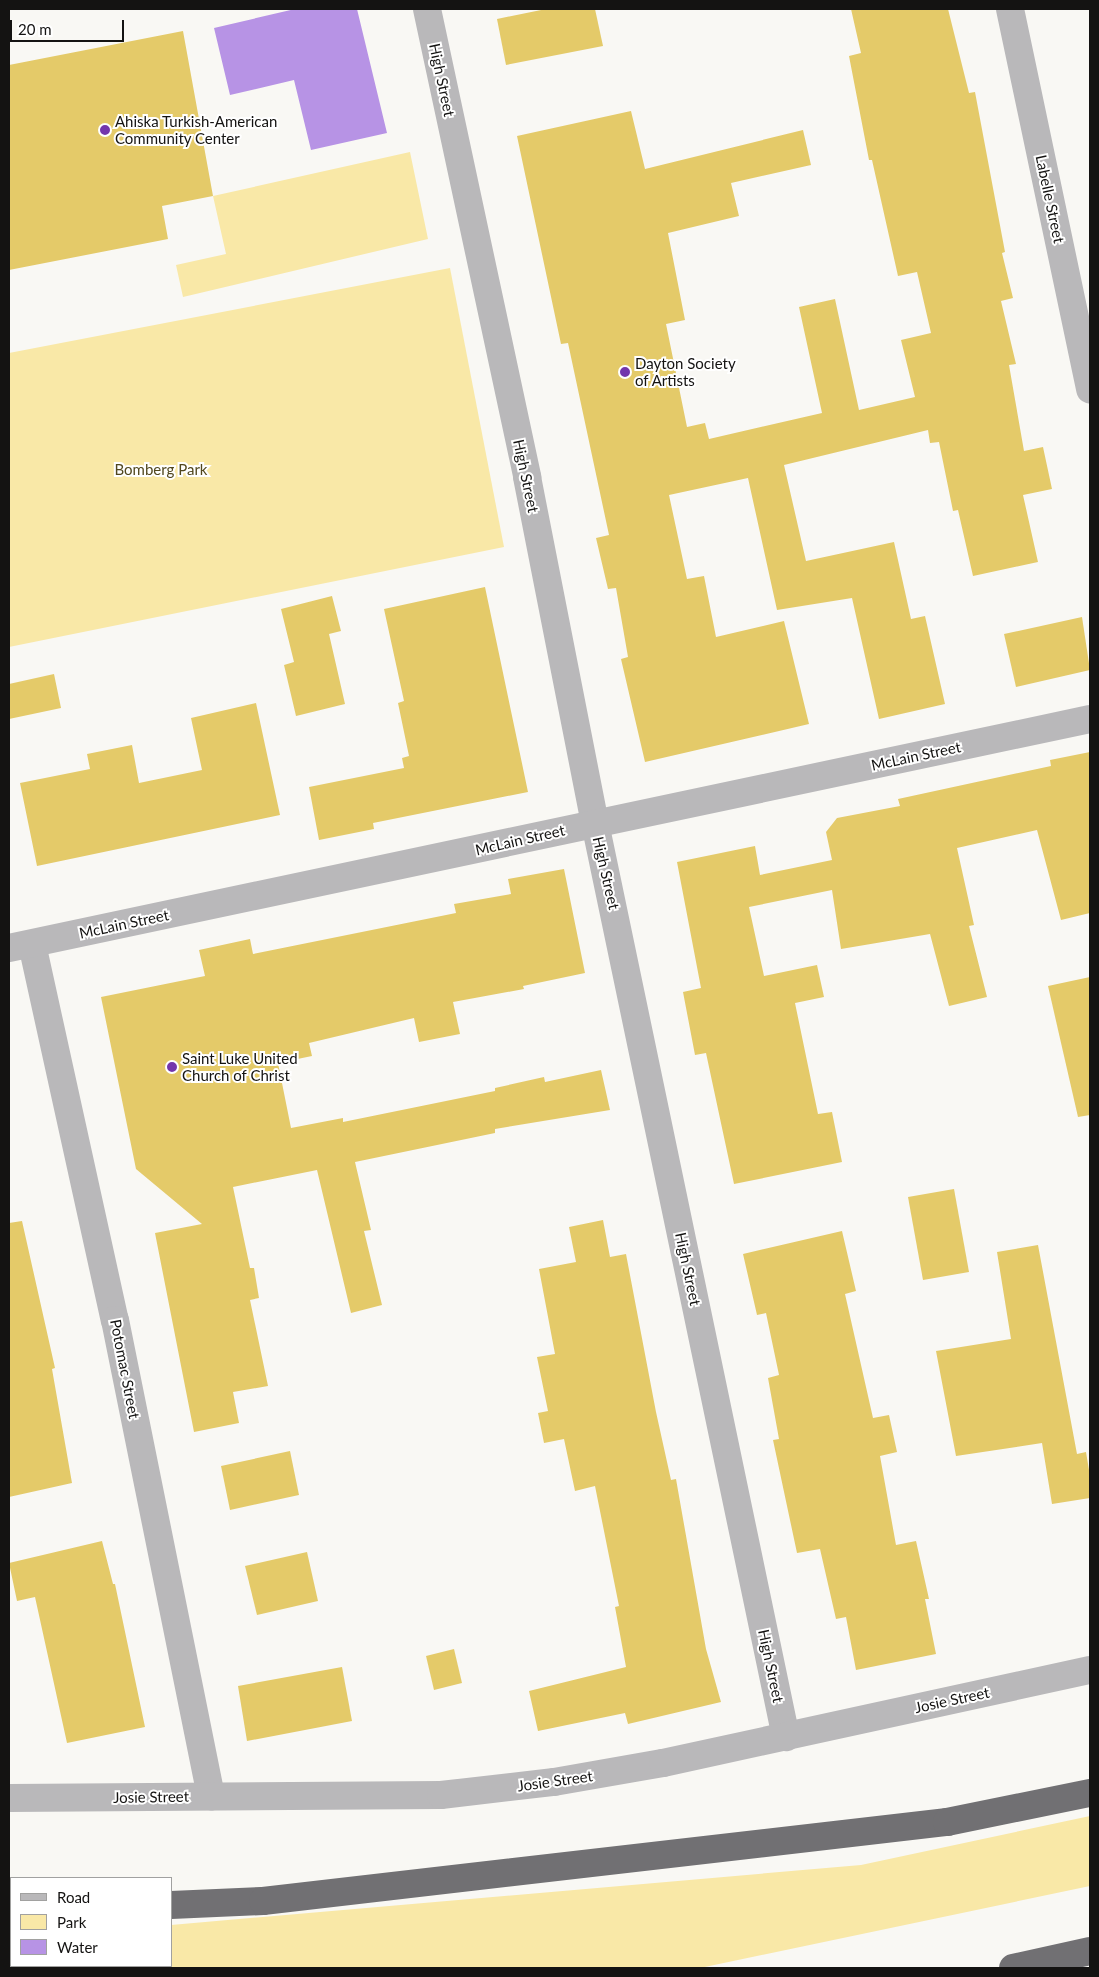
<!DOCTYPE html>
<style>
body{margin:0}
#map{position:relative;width:1099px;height:1977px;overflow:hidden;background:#f9f8f4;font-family:Lato,sans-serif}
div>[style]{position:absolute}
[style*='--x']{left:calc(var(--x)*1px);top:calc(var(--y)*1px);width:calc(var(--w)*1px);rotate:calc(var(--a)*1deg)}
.green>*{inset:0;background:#f9e8a7}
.water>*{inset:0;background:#b793e5}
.building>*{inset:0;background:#e4ca69}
.street>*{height:28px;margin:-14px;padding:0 14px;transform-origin:14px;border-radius:14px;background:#b9b8ba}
.highway>*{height:28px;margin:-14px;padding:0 14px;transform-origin:14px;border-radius:14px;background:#717073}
.dots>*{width:14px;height:14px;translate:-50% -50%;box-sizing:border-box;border:2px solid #fff;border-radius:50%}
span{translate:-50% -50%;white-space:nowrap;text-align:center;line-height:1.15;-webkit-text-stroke:4px #fff;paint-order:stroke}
.street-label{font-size:15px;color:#141312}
.poi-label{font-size:15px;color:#141312}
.left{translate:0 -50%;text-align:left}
.park-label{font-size:15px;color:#51471e}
.frame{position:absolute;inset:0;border:10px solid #141312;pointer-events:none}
.legend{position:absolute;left:10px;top:1877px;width:162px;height:90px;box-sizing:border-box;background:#fff;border:1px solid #a1a1a0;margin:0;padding:6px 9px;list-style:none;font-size:15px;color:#141312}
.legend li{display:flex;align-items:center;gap:10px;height:25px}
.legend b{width:25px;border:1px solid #a1a1a0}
.scale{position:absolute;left:10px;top:20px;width:114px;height:22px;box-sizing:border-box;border:2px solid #141312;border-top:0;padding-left:6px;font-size:15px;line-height:18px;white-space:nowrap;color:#141312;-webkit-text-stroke:4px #fff;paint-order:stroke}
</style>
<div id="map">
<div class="green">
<i style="clip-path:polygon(410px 152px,428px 239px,183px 297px,176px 265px,226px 254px,213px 196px)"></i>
<i style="clip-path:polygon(450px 268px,504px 547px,9px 647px,9px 353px)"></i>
<i style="clip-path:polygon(1090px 1816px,1090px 1886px,700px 1968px,9px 1968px,9px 1940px,11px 1940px,11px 1966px,171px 1966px,171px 1925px,861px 1865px)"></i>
</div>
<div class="water">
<i style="clip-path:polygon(295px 9px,357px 9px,387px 133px,311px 150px,294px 80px,230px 95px,214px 28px)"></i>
</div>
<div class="building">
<i style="clip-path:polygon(546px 9px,595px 9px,603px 46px,506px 65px,497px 19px)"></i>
<i style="clip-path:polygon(851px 9px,948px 9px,969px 93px,975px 92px,1005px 252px,1002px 253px,1013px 298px,1001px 301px,1016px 364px,1009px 365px,1024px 451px,1043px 447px,1052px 489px,1023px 495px,1038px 562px,973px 576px,958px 510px,953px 511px,939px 442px,930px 443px,928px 430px,784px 465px,806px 561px,894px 542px,911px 619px,925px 616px,945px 704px,879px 719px,852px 598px,777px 610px,748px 478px,669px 495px,687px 579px,704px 576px,716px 637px,784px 621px,809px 724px,645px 762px,621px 659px,628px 657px,616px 588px,608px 589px,596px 538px,609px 535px,568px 343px,561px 344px,517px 136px,631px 111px,645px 169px,803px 130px,811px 165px,731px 183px,739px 216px,668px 233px,685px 320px,666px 324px,687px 427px,705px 423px,709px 439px,822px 413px,799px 307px,835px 299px,859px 410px,915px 397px,901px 340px,931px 333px,917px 272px,898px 276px,872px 160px,869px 160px,849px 56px,861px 53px)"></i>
<i style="clip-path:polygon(183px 31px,213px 196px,162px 206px,168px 239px,9px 270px,9px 65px)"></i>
<i style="clip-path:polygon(485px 587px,528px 792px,373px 823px,374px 829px,319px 840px,309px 787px,404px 768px,402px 758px,409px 756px,398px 703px,404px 701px,384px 609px)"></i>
<i style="clip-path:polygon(332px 596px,341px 631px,329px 634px,345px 704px,296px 716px,284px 665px,294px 662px,281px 609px)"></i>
<i style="clip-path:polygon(1082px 617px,1090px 670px,1016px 687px,1004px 634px)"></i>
<i style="clip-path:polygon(54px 674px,61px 708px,9px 719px,9px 684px)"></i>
<i style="clip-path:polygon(256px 703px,280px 815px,37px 866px,20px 783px,90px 769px,87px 754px,132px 745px,139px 783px,202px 770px,191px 718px)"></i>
<i style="clip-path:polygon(1090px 752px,1090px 913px,1061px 920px,1037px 830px,957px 848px,974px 925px,969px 926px,987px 997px,949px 1006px,930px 934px,841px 949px,832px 890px,749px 907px,764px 976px,817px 965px,824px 997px,795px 1003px,818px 1114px,832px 1112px,842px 1162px,734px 1184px,706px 1053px,695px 1055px,683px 992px,701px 988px,677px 862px,755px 846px,760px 875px,832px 860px,826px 832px,837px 818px,900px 806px,898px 799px,1051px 766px,1050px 760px)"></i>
<i style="clip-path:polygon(564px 869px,585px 973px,523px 986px,524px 989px,453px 1002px,460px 1034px,419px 1042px,414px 1018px,309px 1043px,312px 1056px,278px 1063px,291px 1128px,343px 1118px,343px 1122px,495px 1091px,495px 1088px,544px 1077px,545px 1082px,601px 1070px,610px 1110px,495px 1129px,495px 1133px,355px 1162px,371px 1230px,364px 1231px,382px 1305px,351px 1313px,317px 1170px,233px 1187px,250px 1268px,254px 1268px,259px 1298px,250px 1300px,268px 1386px,233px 1392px,239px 1423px,194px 1432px,155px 1233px,202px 1224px,136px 1169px,101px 997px,205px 976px,199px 950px,250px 939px,253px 954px,456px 913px,454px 904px,511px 894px,508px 879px)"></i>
<i style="clip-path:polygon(1090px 977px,1090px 1115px,1078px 1117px,1048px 986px)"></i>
<i style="clip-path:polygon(954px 1189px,969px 1272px,923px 1280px,908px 1197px)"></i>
<i style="clip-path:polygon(603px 1220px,610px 1257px,626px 1254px,656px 1412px,671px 1480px,676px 1479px,706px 1649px,721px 1702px,628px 1724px,625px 1713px,538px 1731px,529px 1691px,626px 1667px,615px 1607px,619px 1606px,595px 1486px,575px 1491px,564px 1439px,544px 1443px,538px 1413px,548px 1411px,537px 1357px,555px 1354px,539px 1269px,576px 1262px,569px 1227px)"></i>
<i style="clip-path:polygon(22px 1221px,55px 1368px,52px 1369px,72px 1483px,9px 1497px,9px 1223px)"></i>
<i style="clip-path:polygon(842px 1231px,856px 1291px,845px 1294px,873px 1418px,889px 1415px,897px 1452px,880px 1456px,896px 1545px,916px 1541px,929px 1599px,925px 1599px,936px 1654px,856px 1670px,846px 1617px,836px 1619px,820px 1549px,797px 1553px,773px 1440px,779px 1439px,768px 1378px,779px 1375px,766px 1313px,757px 1315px,743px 1254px)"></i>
<i style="clip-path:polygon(1038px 1245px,1077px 1454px,1086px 1452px,1090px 1476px,1090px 1498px,1052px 1504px,1042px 1443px,956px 1456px,936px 1351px,1011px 1339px,997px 1252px)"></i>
<i style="clip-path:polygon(290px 1451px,299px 1495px,230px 1510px,221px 1466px)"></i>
<i style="clip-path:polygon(102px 1541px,113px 1584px,115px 1584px,145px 1727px,67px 1743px,35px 1597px,17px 1601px,9px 1563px)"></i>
<i style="clip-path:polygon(307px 1552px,318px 1601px,257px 1615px,245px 1566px)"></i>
<i style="clip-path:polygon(454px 1649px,462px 1683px,434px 1690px,426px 1656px)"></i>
<i style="clip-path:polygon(342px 1667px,352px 1721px,247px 1741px,238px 1686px)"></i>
</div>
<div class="street">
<i style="--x:427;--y:9;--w:479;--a:77.9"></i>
<i style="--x:527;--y:477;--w:353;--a:78.9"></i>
<i style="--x:595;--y:823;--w:934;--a:78.2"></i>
<i style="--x:1010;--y:9;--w:389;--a:78.1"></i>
<i style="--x:32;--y:944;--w:385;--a:77.6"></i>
<i style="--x:115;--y:1320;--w:486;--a:78.6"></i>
<i style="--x:9;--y:948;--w:1105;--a:-11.96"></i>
<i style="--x:9;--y:1798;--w:432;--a:-0.4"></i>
<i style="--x:441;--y:1795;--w:114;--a:-6.6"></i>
<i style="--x:554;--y:1782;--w:111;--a:-9.9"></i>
<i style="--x:663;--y:1763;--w:437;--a:-12.3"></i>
</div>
<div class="highway">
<i style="--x:171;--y:1905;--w:92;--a:-2.5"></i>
<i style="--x:263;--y:1901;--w:689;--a:-6.59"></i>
<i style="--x:947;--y:1822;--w:146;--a:-11.5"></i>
<i style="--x:9;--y:1913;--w:2;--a:0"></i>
<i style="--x:1013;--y:1968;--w:79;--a:-12.4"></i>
</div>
<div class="dots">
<i style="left:105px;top:130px;background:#7336ac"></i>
<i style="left:625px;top:372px;background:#7336ac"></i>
<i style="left:172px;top:1067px;background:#7336ac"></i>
</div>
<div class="street-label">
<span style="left:442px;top:80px;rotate:78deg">High Street</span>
<span style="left:1050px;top:199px;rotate:78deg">Labelle Street</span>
<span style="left:526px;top:476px;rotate:78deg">High Street</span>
<span style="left:916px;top:756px;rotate:-12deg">McLain Street</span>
<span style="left:520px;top:840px;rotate:-13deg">McLain Street</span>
<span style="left:606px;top:873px;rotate:77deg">High Street</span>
<span style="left:124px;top:924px;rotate:-12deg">McLain Street</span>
<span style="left:688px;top:1269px;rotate:78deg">High Street</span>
<span style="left:125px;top:1369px;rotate:79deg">Potomac Street</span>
<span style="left:771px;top:1666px;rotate:78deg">High Street</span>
<span style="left:952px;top:1700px;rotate:-12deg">Josie Street</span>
<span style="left:555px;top:1781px;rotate:-8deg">Josie Street</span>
<span style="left:151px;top:1797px;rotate:-1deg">Josie Street</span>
</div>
<div class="poi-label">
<span class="left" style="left:115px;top:130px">Ahiska Turkish-American<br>Community Center</span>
<span class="left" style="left:635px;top:372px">Dayton Society<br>of Artists</span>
<span class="left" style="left:182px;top:1067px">Saint Luke United<br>Church of Christ</span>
</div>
<div class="park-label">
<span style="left:161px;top:470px">Bomberg Park</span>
</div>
<div class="frame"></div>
<ul class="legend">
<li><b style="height:6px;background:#b9b8ba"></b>Road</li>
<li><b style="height:14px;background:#f9e8a7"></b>Park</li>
<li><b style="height:14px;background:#b793e5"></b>Water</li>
</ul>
<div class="scale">20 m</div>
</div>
